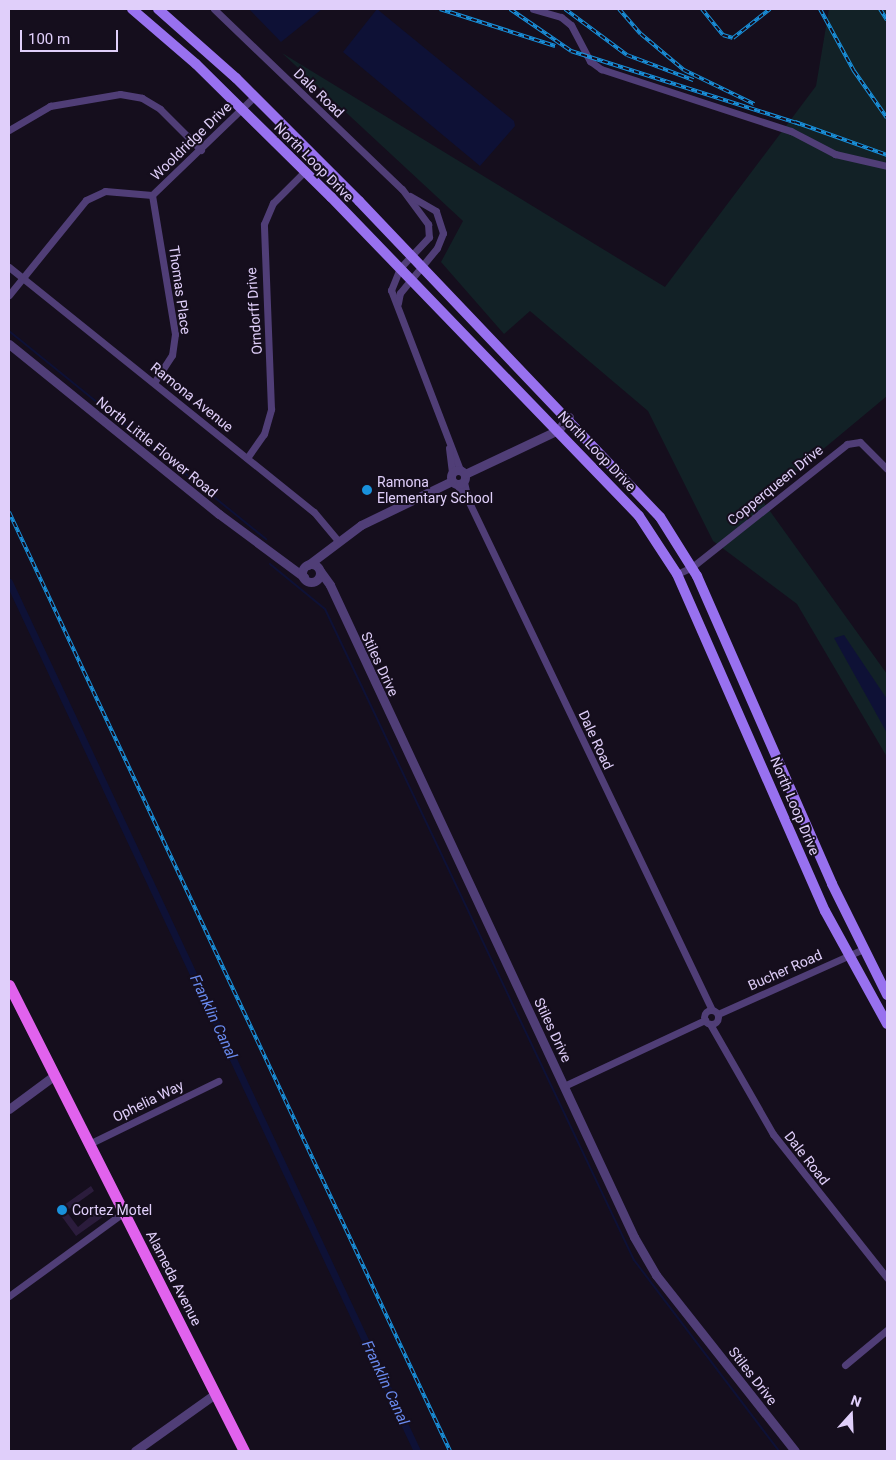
<!DOCTYPE html>
<style>
body{margin:0}
#map{position:relative;width:896px;height:1460px;overflow:hidden;background:#150e1d;font-family:Roboto,sans-serif}
div>[style]{position:absolute}
[style*='--x']{left:calc(var(--x)*1px);top:calc(var(--y)*1px);width:calc(var(--w)*1px);rotate:calc(var(--a)*1deg)}
.green>*{inset:0;background:#122126}
.water>*{inset:0;background:#0e1136}
.stream>*{height:2px;margin:-1px;padding:0 1px;transform-origin:1px;border-radius:1px;background:#0e1136}
.canal>*{height:7px;margin:-3.5px;padding:0 3.5px;transform-origin:3.5px;border-radius:3.5px;background:#0e1136}
.building>*{inset:0;background:#2b1c3c}
.minor>*{height:7px;margin:-3.5px;padding:0 3.5px;transform-origin:3.5px;border-radius:3.5px;background:#503e77}
.minor>.ring{margin:-3.5px;padding:0;box-sizing:content-box;background:none;border:7px solid #503e77;border-radius:50%}
.tertiary>*{height:9px;margin:-4.5px;padding:0 4.5px;transform-origin:4.5px;border-radius:4.5px;background:#503e77}
.tertiary>.ring{margin:-4.5px;padding:0;box-sizing:content-box;background:none;border:9px solid #503e77;border-radius:50%}
.secondary>*{height:10px;margin:-5px;padding:0 5px;transform-origin:5px;border-radius:5px;background:#9871ef}
.primary>*{height:11px;margin:-5.5px;padding:0 5.5px;transform-origin:5.5px;border-radius:5.5px;background:#e162ed}
.rail>*{height:4px;margin-top:-2px;transform-origin:0;background:repeating-linear-gradient(90deg,#150e1d 0 5.5px,#1991dc 0 11px);box-sizing:border-box;border-block:1px solid #1991dc}
.dots>*{width:14px;height:14px;translate:-50% -50%;box-sizing:border-box;border:2px solid #150e1d;border-radius:50%}
span{translate:-50% -50%;white-space:nowrap;text-align:center;line-height:1.15;-webkit-text-stroke:4px #150e1d;paint-order:stroke}
.street-label{font-size:14px;color:#e0cffa}
.poi-label{font-size:14px;color:#e0cffa}
.left{translate:0 -50%;text-align:left}
.water-label{font-size:15px;color:#698aee;font-style:italic}
.frame{position:absolute;inset:0;border:10px solid #e0cffa;pointer-events:none}
.north{position:absolute;left:826px;top:1390px;width:50px;height:50px;-webkit-text-stroke:4px #150e1d;paint-order:stroke;rotate:20deg;font-size:14px;font-weight:700;line-height:20px;text-align:center;color:#e0cffa}
.north::after{content:'';display:block;margin:auto;width:18px;height:22px;background:#e0cffa;clip-path:polygon(50% 0,100% 100%,50% 72%,0 100%)}
.scale{position:absolute;left:20px;top:30px;width:98px;height:22px;box-sizing:border-box;border:2px solid #e0cffa;border-top:0;padding-left:6px;font-size:15px;line-height:18px;white-space:nowrap;color:#e0cffa;-webkit-text-stroke:4px #150e1d;paint-order:stroke}
</style>
<div id="map">
<div class="green">
<i style="clip-path:polygon(829px 9px,887px 9px,887px 396px,762px 500px,887px 674px,887px 757px,797px 604px,713px 541px,648px 411px,530px 311px,504px 334px,441px 262px,463px 221px,282px 53px,665px 287px,816px 86px)"></i>
</div>
<div class="water">
<i style="clip-path:polygon(249px 9px,322px 9px,281px 42px)"></i>
<i style="clip-path:polygon(377px 9px,514px 121px,515px 126px,480px 166px,343px 52px)"></i>
<i style="clip-path:polygon(844px 635px,887px 699px,887px 733px,834px 638px)"></i>
</div>
<div class="stream">
<i style="--x:9;--y:331;--w:331;--a:39"></i>
<i style="--x:270;--y:564;--w:71;--a:39.3"></i>
<i style="--x:325;--y:609;--w:721;--a:64.61"></i>
<i style="--x:634;--y:1260;--w:240;--a:52.8"></i>
</div>
<div class="canal">
<i style="--x:9;--y:582;--w:960;--a:64.85"></i>
</div>
<div class="building">
<i style="clip-path:polygon(91px 1186px,94px 1191px,66px 1211px,78px 1227px,101px 1208px,107px 1214px,76px 1236px,57px 1210px)"></i>
</div>
<div class="minor">
<i style="--x:214;--y:9;--w:260;--a:43.8"></i>
<i style="--x:402;--y:189;--w:44;--a:53.4"></i>
<i style="--x:428;--y:224;--w:13;--a:86"></i>
<i style="--x:429;--y:237;--w:42;--a:133.1"></i>
<i style="--x:400;--y:268;--w:24;--a:112"></i>
<i style="--x:391;--y:290;--w:193;--a:69"></i>
<i style="--x:533;--y:9;--w:29;--a:16"></i>
<i style="--x:561;--y:17;--w:13;--a:39"></i>
<i style="--x:571;--y:25;--w:41;--a:62.2"></i>
<i style="--x:590;--y:61;--w:14;--a:36"></i>
<i style="--x:601;--y:69;--w:200;--a:18.1"></i>
<i style="--x:791;--y:131;--w:50;--a:27.6"></i>
<i style="--x:835;--y:154;--w:53;--a:13"></i>
<i style="--x:9;--y:130;--w:48;--a:-30.3"></i>
<i style="--x:50;--y:106;--w:71;--a:-9.7"></i>
<i style="--x:120;--y:94;--w:22;--a:10"></i>
<i style="--x:142;--y:98;--w:21;--a:31"></i>
<i style="--x:160;--y:109;--w:58;--a:45"></i>
<i style="--x:152;--y:195;--w:141;--a:80.6"></i>
<i style="--x:175;--y:334;--w:21;--a:98"></i>
<i style="--x:172;--y:355;--w:33;--a:123"></i>
<i style="--x:9;--y:267;--w:391;--a:38.8"></i>
<i style="--x:314;--y:512;--w:39;--a:50"></i>
<i style="--x:9;--y:295;--w:122;--a:-51"></i>
<i style="--x:86;--y:200;--w:21;--a:-25"></i>
<i style="--x:105;--y:191;--w:47;--a:4.9"></i>
<i style="--x:152;--y:195;--w:143;--a:-43.9"></i>
<i style="--x:398;--y:303;--w:10;--a:-79"></i>
<i style="--x:400;--y:293;--w:58;--a:-50.6"></i>
<i style="--x:437;--y:248;--w:16;--a:-68"></i>
<i style="--x:443;--y:233;--w:23;--a:-108"></i>
<i style="--x:436;--y:211;--w:30;--a:-150"></i>
<i style="--x:449;--y:448;--w:24;--a:83"></i>
<i style="--x:247;--y:458;--w:29;--a:-55"></i>
<i style="--x:264;--y:434;--w:26;--a:-74"></i>
<i style="--x:271;--y:409;--w:185;--a:-92.2"></i>
<i style="--x:264;--y:224;--w:23;--a:-67"></i>
<i style="--x:273;--y:203;--w:44;--a:-45"></i>
<i style="--x:464;--y:482;--w:18;--a:77"></i>
<i style="--x:457;--y:485;--w:19;--a:54"></i>
<i style="--x:468;--y:500;--w:565;--a:64.43"></i>
<i style="--x:677;--y:574;--w:17;--a:-25"></i>
<i style="--x:692;--y:567;--w:198;--a:-38.4"></i>
<i style="--x:847;--y:444;--w:13;--a:-9"></i>
<i style="--x:860;--y:442;--w:38;--a:45"></i>
<i class="ring" style="left:704px;top:1010px;width:7px;height:7px"></i>
<i style="--x:718;--y:1014;--w:159;--a:-24.1"></i>
<i style="--x:710;--y:1024;--w:127;--a:60.2"></i>
<i style="--x:773;--y:1134;--w:184;--a:51.6"></i>
<i style="--x:564;--y:1086;--w:156;--a:-25.1"></i>
<i style="--x:89;--y:1144;--w:144;--a:-26"></i>
<i style="--x:9;--y:1296;--w:141;--a:-36.1"></i>
<i style="--x:845;--y:1365;--w:55;--a:-39.8"></i>
</div>
<div class="tertiary">
<i style="--x:9;--y:344;--w:270;--a:39"></i>
<i style="--x:219;--y:514;--w:106;--a:36.5"></i>
<i class="ring" style="left:451px;top:470px;width:5px;height:5px"></i>
<i style="--x:465;--y:474;--w:103;--a:-25.3"></i>
<i style="--x:558;--y:430;--w:17;--a:-50"></i>
<i class="ring" style="left:302px;top:564px;width:9px;height:9px"></i>
<i style="--x:308;--y:565;--w:66;--a:-37"></i>
<i style="--x:361;--y:525;--w:101;--a:-25.8"></i>
<i style="--x:320;--y:571;--w:17;--a:54"></i>
<i style="--x:330;--y:585;--w:719;--a:65"></i>
<i style="--x:634;--y:1237;--w:44;--a:59.9"></i>
<i style="--x:656;--y:1275;--w:224;--a:51.7"></i>
<i style="--x:9;--y:1109;--w:57;--a:-36.5"></i>
<i style="--x:135;--y:1451;--w:98;--a:-35.5"></i>
</div>
<div class="secondary">
<i style="--x:132;--y:9;--w:84;--a:40.7"></i>
<i style="--x:196;--y:64;--w:190;--a:44.6"></i>
<i style="--x:331;--y:197;--w:443;--a:46"></i>
<i style="--x:639;--y:516;--w:69;--a:56.8"></i>
<i style="--x:677;--y:574;--w:368;--a:66.3"></i>
<i style="--x:825;--y:911;--w:129;--a:61.2"></i>
<i style="--x:158;--y:9;--w:104;--a:41.5"></i>
<i style="--x:236;--y:78;--w:174;--a:45"></i>
<i style="--x:359;--y:201;--w:436;--a:46.4"></i>
<i style="--x:660;--y:517;--w:70;--a:57.9"></i>
<i style="--x:697;--y:576;--w:336;--a:66.3"></i>
<i style="--x:832;--y:884;--w:124;--a:63.6"></i>
</div>
<div class="primary">
<i style="--x:9;--y:985;--w:522;--a:63.24"></i>
</div>
<div class="rail">
<i style="--x:440;--y:9;--w:121;--a:17.8"></i>
<i style="--x:510;--y:9;--w:74;--a:34.5"></i>
<i style="--x:571;--y:51;--w:240;--a:17.7"></i>
<i style="--x:565;--y:9;--w:77;--a:36.6"></i>
<i style="--x:627;--y:55;--w:71;--a:20.7"></i>
<i style="--x:619;--y:9;--w:33;--a:49"></i>
<i style="--x:641;--y:34;--w:56;--a:39.9"></i>
<i style="--x:684;--y:70;--w:78;--a:25.9"></i>
<i style="--x:702;--y:9;--w:33;--a:51"></i>
<i style="--x:723;--y:35;--w:10;--a:17"></i>
<i style="--x:733;--y:38;--w:47;--a:-38.1"></i>
<i style="--x:820;--y:9;--w:71;--a:61.3"></i>
<i style="--x:854;--y:71;--w:57;--a:54.9"></i>
<i style="--x:880;--y:9;--w:13;--a:58"></i>
<i style="--x:795;--y:122;--w:98;--a:19.7"></i>
<i style="--x:9;--y:512;--w:1037;--a:64.84"></i>
</div>
<div class="dots">
<i style="left:367px;top:490px;background:#1991dc"></i>
<i style="left:62px;top:1210px;background:#1991dc"></i>
</div>
<div class="street-label">
<span style="left:319px;top:93px;rotate:44deg">Dale Road</span>
<span style="left:191px;top:141px;rotate:-44deg">Wooldridge Drive</span>
<span style="left:314px;top:162px;rotate:45deg">North Loop Drive</span>
<span style="left:180px;top:290px;rotate:82deg">Thomas Place</span>
<span style="left:254px;top:311px;rotate:-94deg">Orndorff Drive</span>
<span style="left:192px;top:397px;rotate:39deg">Ramona Avenue</span>
<span style="left:157px;top:447px;rotate:39deg">North Little Flower Road</span>
<span style="left:597px;top:451px;rotate:46deg">North Loop Drive</span>
<span style="left:775px;top:485px;rotate:-39deg">Copperqueen Drive</span>
<span style="left:380px;top:664px;rotate:65deg">Stiles Drive</span>
<span style="left:596px;top:740px;rotate:65deg">Dale Road</span>
<span style="left:795px;top:806px;rotate:67deg">North Loop Drive</span>
<span style="left:785px;top:970px;rotate:-24deg">Bucher Road</span>
<span style="left:553px;top:1030px;rotate:65deg">Stiles Drive</span>
<span style="left:148px;top:1101px;rotate:-26deg">Ophelia Way</span>
<span style="left:807px;top:1158px;rotate:52deg">Dale Road</span>
<span style="left:174px;top:1278px;rotate:63deg">Alameda Avenue</span>
<span style="left:753px;top:1376px;rotate:52deg">Stiles Drive</span>
</div>
<div class="poi-label">
<span class="left" style="left:377px;top:490px">Ramona<br>Elementary School</span>
<span class="left" style="left:72px;top:1210px">Cortez Motel</span>
</div>
<div class="water-label">
<span style="left:213px;top:1017px;rotate:65deg">Franklin Canal</span>
<span style="left:385px;top:1383px;rotate:65deg">Franklin Canal</span>
</div>
<div class="frame"></div>
<div class="north">N</div>
<div class="scale">100 m</div>
</div>
